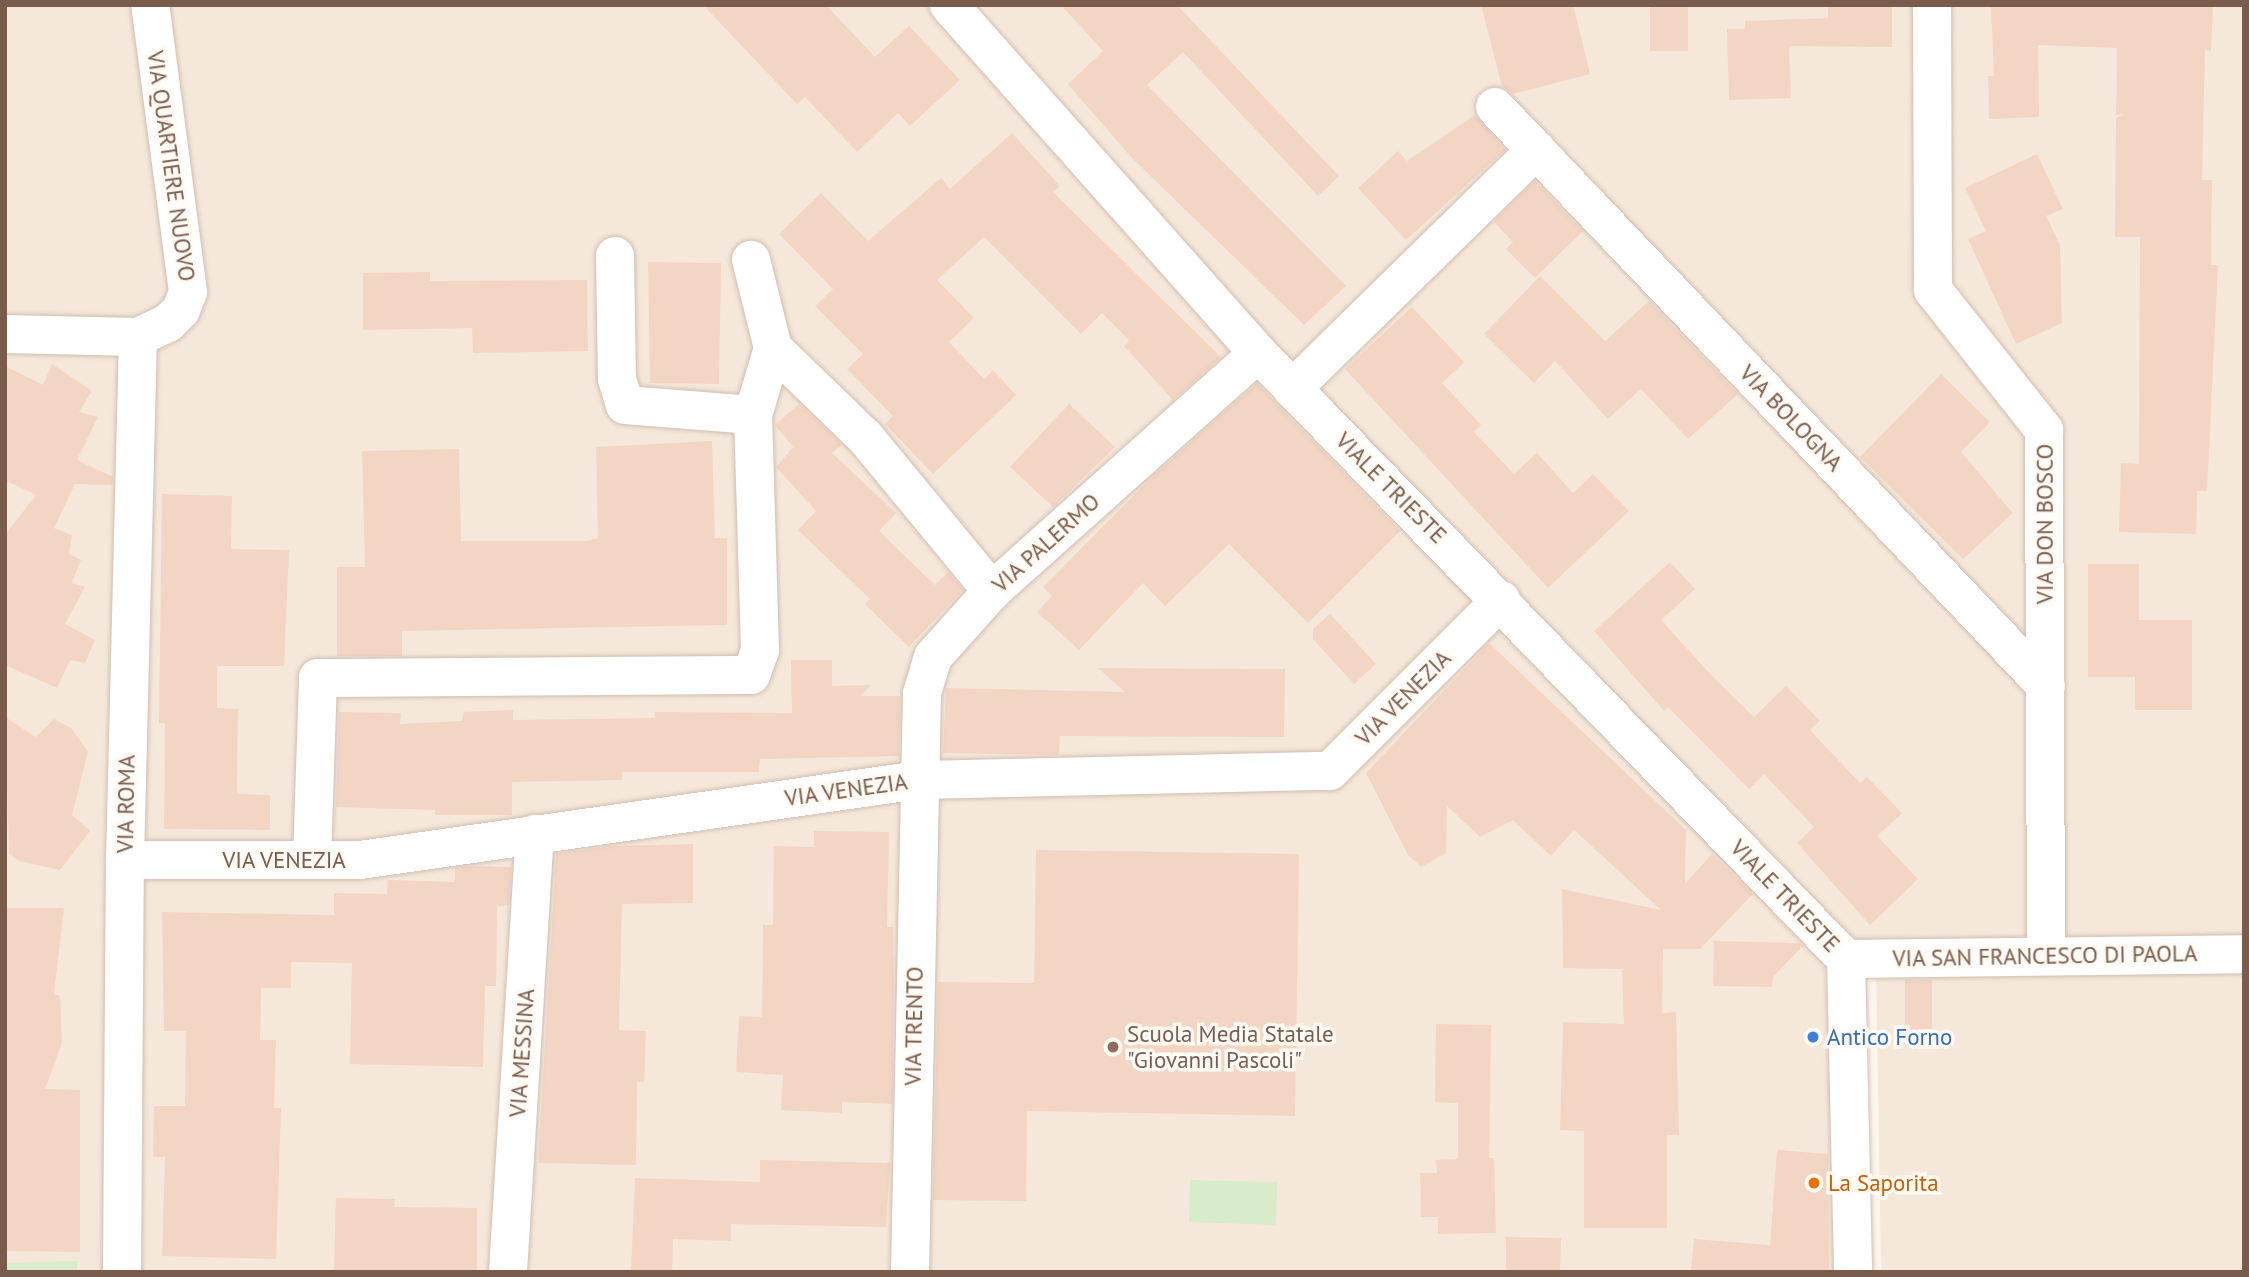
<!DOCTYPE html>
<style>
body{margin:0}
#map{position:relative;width:2249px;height:1277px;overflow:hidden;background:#fdf6ec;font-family:"PT Sans",sans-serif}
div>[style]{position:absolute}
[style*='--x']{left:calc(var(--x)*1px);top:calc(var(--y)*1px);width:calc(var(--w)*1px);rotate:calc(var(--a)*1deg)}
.residential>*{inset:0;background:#f5e8da}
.green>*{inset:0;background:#d8ecc9}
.building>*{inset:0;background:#f3d5c3}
.roads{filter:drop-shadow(0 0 2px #d1beb0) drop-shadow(0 0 2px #d1beb0)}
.minor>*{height:38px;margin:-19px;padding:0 19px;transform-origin:19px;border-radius:19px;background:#fff}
.dots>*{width:19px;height:19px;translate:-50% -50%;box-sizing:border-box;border:4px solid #fffaf3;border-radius:50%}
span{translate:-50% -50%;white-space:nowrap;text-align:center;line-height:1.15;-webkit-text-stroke:7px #fffaf3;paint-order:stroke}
.street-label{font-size:23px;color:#7a5c4d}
.education-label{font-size:23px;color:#785e54}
.left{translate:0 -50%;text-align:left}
.shop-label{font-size:23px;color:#366cbe}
.food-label{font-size:23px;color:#c56008}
.frame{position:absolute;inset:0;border:7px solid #7a5c4d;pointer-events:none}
</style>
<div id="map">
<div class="residential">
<i style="clip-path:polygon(5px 5px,2244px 5px,2244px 937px,1837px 940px,1837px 1272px,5px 1272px)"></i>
<i style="clip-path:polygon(2244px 970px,2244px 1272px,1881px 1272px,1876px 974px)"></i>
</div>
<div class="green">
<i style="clip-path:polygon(1190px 1180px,1277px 1182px,1276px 1225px,1189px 1222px)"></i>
<i style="clip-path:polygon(77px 1261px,77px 1272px,5px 1272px,5px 1263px)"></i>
</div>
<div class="building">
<i style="clip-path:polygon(703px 5px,826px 5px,875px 57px,909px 26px,960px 80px,910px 126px,898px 113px,857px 152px,805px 97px,797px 104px)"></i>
<i style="clip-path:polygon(1061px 5px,1177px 5px,1339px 176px,1318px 196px,1183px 52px,1147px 85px,1346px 286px,1304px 325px,1130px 156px,1068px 84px,1103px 51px)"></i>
<i style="clip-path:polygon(1481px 5px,1573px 5px,1590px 74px,1513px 94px,1502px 86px)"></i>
<i style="clip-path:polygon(1650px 5px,1688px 5px,1688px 51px,1650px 51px)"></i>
<i style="clip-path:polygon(1828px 5px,1892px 5px,1892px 47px,1789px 46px,1791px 98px,1729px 100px,1727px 29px,1745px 29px,1745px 21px,1828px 18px)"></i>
<i style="clip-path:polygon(2213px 5px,2211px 51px,2205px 50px,2202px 180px,2212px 180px,2211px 265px,2218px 265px,2207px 491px,2197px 491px,2196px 534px,2119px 532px,2121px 463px,2139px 464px,2140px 237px,2115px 237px,2116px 118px,2124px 114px,2116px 115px,2117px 48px,2038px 45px,2039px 117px,1989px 119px,1988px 76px,1994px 76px,1991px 6px)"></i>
<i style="clip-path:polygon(1475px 115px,1505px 150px,1406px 240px,1358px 188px,1398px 151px,1407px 161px)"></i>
<i style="clip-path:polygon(1012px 133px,1060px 186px,1053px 192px,1221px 357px,1173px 400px,1124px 346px,1129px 340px,1102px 313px,1081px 334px,984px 237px,937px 280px,974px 318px,949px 342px,984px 379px,993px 370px,1016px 395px,933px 474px,885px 424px,893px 416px,847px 369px,863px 354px,815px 306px,833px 289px,779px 234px,821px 193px,868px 241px,941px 178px,950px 189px)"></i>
<i style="clip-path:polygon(2037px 154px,2063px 209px,2046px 216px,2060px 245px,2062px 323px,2016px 344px,1968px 239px,1986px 231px,1965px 188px)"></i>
<i style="clip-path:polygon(1535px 181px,1583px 231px,1535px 278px,1506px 249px,1513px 242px,1494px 222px)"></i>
<i style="clip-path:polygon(648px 262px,721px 263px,719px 384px,650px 383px)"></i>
<i style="clip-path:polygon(430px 272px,430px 281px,587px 280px,588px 351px,473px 353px,472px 328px,363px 330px,363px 273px)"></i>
<i style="clip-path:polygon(1540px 276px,1605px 341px,1649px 301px,1738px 394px,1688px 439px,1641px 389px,1608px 419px,1555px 361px,1534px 383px,1484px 334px)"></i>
<i style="clip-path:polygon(1412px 307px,1464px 362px,1442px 383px,1481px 425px,1474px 432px,1514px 474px,1537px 453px,1573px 493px,1593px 474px,1629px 511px,1548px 588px,1345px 369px)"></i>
<i style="clip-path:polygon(52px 364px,92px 391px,79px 412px,98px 417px,77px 460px,113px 477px,112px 485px,75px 484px,54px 528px,72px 535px,69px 554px,81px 560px,72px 583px,85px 587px,65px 624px,95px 640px,85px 663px,70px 660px,57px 688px,5px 665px,5px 535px,36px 495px,5px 480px,5px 366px,43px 385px)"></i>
<i style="clip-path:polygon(1941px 374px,1990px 422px,1961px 452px,2013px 513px,1963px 559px,1860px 457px)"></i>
<i style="clip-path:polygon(1257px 383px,1400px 531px,1308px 623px,1229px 544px,1165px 606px,1143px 583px,1079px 650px,1037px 612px,1052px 596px,1043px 587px,1153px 476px)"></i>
<i style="clip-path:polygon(799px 404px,842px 445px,832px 453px,896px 513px,879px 531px,935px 585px,948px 572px,963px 590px,909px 647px,865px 604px,870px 599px,798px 530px,816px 511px,776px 467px,793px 447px,775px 425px)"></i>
<i style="clip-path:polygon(1069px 404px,1115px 447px,1053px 507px,1010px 467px)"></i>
<i style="clip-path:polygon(712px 441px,715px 538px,727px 538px,727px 625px,402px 631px,402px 656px,337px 656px,337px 567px,365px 567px,362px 451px,459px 449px,461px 541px,587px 541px,598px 538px,596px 447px)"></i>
<i style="clip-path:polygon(162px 494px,232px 496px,231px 549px,289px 550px,284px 666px,217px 666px,217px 708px,238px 709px,237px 794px,270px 795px,270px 830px,164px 829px,165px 723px,159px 723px)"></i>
<i style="clip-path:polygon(1670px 562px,1695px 589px,1661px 620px,1713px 677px,1754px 717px,1786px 686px,1820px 721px,1810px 730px,1860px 783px,1867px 777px,1902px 813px,1877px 836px,1918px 879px,1870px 925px,1797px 843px,1814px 827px,1764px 774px,1749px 789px,1668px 707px,1664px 711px,1594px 631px)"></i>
<i style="clip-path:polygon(2088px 564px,2139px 564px,2139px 620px,2192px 620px,2192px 710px,2135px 710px,2135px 677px,2088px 677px)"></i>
<i style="clip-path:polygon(1330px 614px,1376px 664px,1354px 684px,1313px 639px,1313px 629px)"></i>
<i style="clip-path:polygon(1489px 643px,1686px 830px,1685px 884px,1712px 854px,1753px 894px,1700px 949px,1663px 949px,1662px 1013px,1676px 1012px,1679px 1135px,1667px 1135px,1667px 1228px,1584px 1228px,1584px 1131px,1560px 1130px,1563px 1022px,1624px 1024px,1622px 969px,1563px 968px,1562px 889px,1661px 910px,1574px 830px,1551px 856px,1513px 820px,1480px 837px,1447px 806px,1446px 853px,1421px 867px,1408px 855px,1366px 773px)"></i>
<i style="clip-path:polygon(791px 660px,832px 660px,832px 686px,871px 685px,860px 696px,900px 696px,899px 756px,760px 759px,759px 772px,622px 772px,622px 780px,512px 782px,512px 815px,435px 815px,435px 810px,336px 807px,339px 712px,401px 713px,400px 724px,462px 721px,464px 712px,513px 710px,513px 720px,655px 718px,655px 712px,792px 713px)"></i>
<i style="clip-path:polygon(1098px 668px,1285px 669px,1284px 737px,1060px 736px,1059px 755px,943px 753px,946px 688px,1125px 692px)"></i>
<i style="clip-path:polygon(5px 717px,36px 737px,54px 719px,71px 728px,88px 752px,72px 815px,90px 831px,60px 870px,19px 861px,9px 854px)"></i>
<i style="clip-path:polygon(814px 831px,889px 832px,887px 927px,893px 927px,894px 981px,892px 1104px,842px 1102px,842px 1113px,781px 1110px,783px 1075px,736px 1072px,739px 1016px,762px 1017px,763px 925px,773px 925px,774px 846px,814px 847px)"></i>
<i style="clip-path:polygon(693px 844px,693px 903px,622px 904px,619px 1030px,646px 1031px,644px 1082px,637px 1082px,636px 1165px,538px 1163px,556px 854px,611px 846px)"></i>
<i style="clip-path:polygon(1036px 850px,1299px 854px,1295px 1116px,1027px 1111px,1026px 1201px,933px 1200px,938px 982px,1034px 983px)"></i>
<i style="clip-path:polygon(473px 866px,511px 867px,509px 905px,497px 906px,496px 986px,485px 986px,483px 1067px,350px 1064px,352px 963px,291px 962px,291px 988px,261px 988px,260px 1040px,276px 1040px,274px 1108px,281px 1108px,276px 1259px,162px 1256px,165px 1157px,153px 1157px,154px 1106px,185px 1106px,186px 1031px,164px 1031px,162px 912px,334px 915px,334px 893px,387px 894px,388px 880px,455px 882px,455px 868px)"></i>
<i style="clip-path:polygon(5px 908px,64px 908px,54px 994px,60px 996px,62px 1043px,45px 1089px,80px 1090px,80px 1252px,5px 1251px)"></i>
<i style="clip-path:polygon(1714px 941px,1800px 943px,1803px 946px,1773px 977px,1772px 987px,1713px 986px)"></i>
<i style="clip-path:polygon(1905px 980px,1932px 980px,1932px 1046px,1905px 1046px)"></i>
<i style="clip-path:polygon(1436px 1024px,1491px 1025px,1489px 1158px,1494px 1158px,1496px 1233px,1438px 1234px,1438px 1217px,1421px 1217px,1420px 1173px,1437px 1173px,1436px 1160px,1458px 1159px,1458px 1103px,1435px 1102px)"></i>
<i style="clip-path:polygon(1777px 1150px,1828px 1154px,1829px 1272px,1691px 1272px,1694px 1239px,1770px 1245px)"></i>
<i style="clip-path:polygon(760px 1160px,890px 1163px,886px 1227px,731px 1224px,731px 1241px,673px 1239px,672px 1272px,631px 1272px,635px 1178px,760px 1182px)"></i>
<i style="clip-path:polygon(336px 1198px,395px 1199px,394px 1207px,477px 1208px,477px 1272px,334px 1272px)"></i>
<i style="clip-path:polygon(1506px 1237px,1561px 1238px,1560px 1272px,1506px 1272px)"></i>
</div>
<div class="roads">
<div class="minor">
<i style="--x:949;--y:5;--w:465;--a:48.4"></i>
<i style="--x:1258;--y:353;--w:844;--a:45.86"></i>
<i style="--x:1932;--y:5;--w:285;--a:89.8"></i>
<i style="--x:1933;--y:290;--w:179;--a:51.6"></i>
<i style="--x:2044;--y:430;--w:526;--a:89.78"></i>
<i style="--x:1495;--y:107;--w:799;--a:46.42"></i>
<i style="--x:615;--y:256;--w:123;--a:89.1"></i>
<i style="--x:617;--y:379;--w:27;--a:73"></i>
<i style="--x:625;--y:405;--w:128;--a:4.5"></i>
<i style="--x:5;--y:334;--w:133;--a:1.3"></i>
<i style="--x:138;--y:337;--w:33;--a:-25"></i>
<i style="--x:168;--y:323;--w:18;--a:-45"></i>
<i style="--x:181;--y:310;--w:19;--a:-69"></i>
<i style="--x:188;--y:292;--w:290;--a:-97.5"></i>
<i style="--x:773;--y:348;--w:128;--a:44.1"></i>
<i style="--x:865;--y:437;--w:200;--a:50.5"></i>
<i style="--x:1292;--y:389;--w:342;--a:-44.4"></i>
<i style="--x:125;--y:860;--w:235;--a:0"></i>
<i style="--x:360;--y:860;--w:565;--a:-8.14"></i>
<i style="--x:919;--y:780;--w:411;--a:-1.3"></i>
<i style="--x:1330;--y:771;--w:242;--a:-45"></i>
<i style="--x:312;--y:860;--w:182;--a:-88.1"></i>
<i style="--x:318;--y:678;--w:433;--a:-0.4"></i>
<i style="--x:751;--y:675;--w:27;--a:-70"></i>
<i style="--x:760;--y:650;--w:235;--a:-91.7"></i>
<i style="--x:753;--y:415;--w:70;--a:-73.4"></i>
<i style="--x:773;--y:348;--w:91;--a:-104"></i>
<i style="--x:1846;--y:959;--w:398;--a:-0.7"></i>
<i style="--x:1846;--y:959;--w:313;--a:88.7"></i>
<i style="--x:122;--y:1272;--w:412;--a:-89.6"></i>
<i style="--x:125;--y:860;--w:523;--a:-88.58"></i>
<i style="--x:508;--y:1272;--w:439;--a:-86.5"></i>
<i style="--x:910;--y:1272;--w:579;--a:-88.81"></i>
<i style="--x:922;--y:693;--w:38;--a:-73"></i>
<i style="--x:933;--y:657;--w:89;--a:-48.2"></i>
<i style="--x:992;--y:591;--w:357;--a:-41.8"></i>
</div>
</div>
<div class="dots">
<i style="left:1813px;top:1037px;background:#3f7fe0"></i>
<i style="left:1113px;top:1047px;background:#8d6e63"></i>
<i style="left:1814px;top:1183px;background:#e8710a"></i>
</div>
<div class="street-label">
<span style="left:171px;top:166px;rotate:82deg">VIA QUARTIERE NUOVO</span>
<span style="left:1791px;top:418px;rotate:46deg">VIA BOLOGNA</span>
<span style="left:1391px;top:488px;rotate:45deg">VIALE TRIESTE</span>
<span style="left:2045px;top:524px;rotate:-90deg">VIA DON BOSCO</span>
<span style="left:1046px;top:543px;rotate:-42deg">VIA PALERMO</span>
<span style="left:1403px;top:698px;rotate:-45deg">VIA VENEZIA</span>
<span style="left:846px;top:790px;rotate:-8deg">VIA VENEZIA</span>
<span style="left:126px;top:804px;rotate:-89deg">VIA ROMA</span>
<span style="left:284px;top:860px">VIA VENEZIA</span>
<span style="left:1785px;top:896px;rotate:46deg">VIALE TRIESTE</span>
<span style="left:2045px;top:956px;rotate:-1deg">VIA SAN FRANCESCO DI PAOLA</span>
<span style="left:914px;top:1026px;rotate:-89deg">VIA TRENTO</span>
<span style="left:522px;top:1053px;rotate:-86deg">VIA MESSINA</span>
</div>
<div class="education-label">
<span class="left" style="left:1127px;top:1047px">Scuola Media Statale<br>"Giovanni Pascoli"</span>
</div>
<div class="shop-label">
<span class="left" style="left:1827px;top:1037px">Antico Forno</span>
</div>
<div class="food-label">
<span class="left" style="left:1828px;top:1183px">La Saporita</span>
</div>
<div class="frame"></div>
</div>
